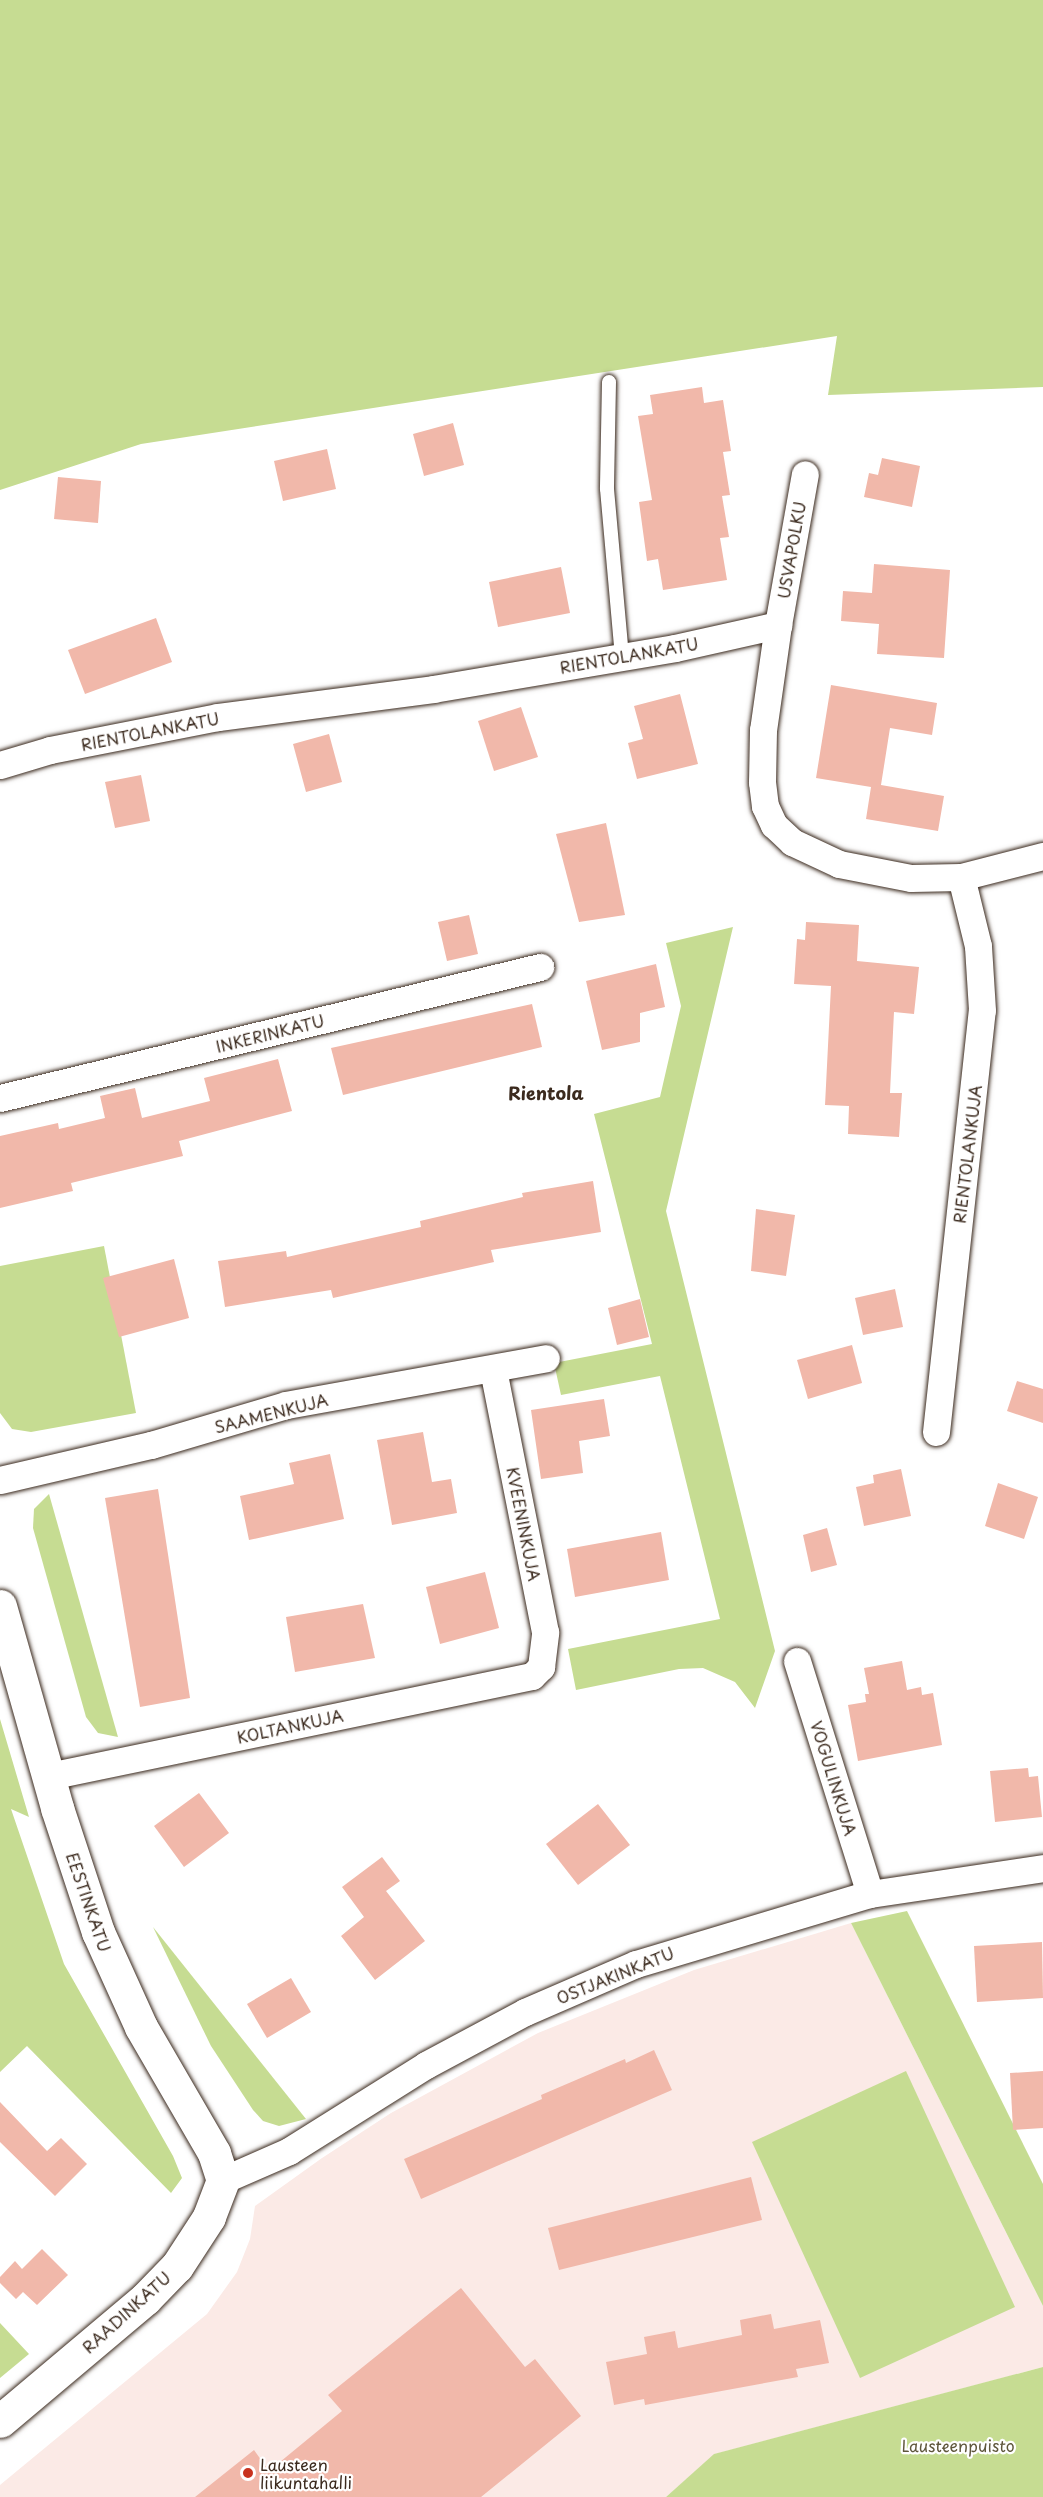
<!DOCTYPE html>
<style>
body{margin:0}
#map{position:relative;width:1043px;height:2497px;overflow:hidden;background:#fff;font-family:"Playpen Sans",sans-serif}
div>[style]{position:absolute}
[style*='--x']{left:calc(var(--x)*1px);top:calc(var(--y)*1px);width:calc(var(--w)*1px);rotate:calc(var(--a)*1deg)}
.built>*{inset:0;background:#fbeae6}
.green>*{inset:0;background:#c6dc92}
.building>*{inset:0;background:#f1b8aa}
.roads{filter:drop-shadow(0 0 2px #3b2a1e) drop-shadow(0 0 2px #3b2a1e)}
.lane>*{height:14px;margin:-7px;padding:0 7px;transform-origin:7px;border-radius:7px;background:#fff}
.street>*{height:27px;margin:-13.5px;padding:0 13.5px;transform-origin:13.5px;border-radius:13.5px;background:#fff}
.secondary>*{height:33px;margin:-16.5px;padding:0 16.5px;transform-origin:16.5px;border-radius:16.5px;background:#fff}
.dots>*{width:16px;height:16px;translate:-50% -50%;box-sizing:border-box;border:3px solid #fff;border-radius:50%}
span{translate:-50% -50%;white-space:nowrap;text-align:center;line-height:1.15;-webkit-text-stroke:4.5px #fff;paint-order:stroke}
.street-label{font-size:16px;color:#3b2a1e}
.park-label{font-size:16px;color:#5e563b}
.poi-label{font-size:16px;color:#3b2a1e}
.left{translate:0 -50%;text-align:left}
.neighbourhood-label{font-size:18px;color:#3b2a1e;font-weight:700}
</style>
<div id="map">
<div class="built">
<i style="clip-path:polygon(851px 1923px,1043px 2306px,1043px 2367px,715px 2454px,666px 2497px,0 2497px,0 2485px,207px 2314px,237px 2272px,250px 2239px,255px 2206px,322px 2158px,391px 2113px,538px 2033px,694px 1970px)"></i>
</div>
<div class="green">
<i style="clip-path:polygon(0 0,1043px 0,1043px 387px,828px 395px,837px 336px,141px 444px,0 490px)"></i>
<i style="clip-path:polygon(733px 927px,666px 1211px,775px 1651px,755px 1708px,735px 1682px,703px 1668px,679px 1669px,576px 1690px,568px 1649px,720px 1619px,660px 1376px,561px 1395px,554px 1363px,652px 1344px,594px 1114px,660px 1097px,681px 1006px,666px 943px)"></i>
<i style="clip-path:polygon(104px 1246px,136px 1413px,31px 1432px,12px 1429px,0 1413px,0 1266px)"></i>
<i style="clip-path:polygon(49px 1494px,118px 1737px,98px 1733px,86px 1717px,33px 1528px,34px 1509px)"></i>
<i style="clip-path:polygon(0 1719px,29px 1817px,11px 1809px,64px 1964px,173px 2156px,182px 2178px,171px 2193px,27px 2046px,0 2072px)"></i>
<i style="clip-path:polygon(907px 1911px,1043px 2184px,1043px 2306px,851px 1923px)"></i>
<i style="clip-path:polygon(153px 1927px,306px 2119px,279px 2126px,263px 2121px,253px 2110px,211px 2046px)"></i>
<i style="clip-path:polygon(906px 2071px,1015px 2307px,860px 2378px,752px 2142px)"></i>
<i style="clip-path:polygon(0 2323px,29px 2354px,0 2378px)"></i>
<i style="clip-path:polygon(1043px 2367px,1043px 2497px,666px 2497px,714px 2454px)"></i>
</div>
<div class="building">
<i style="clip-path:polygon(702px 387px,704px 403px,723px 400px,731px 451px,723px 452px,730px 495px,722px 496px,729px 537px,720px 538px,727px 580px,663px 590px,658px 559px,647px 561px,639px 502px,652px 500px,638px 416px,653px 414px,650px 395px)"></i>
<i style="clip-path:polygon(453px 423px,464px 465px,424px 476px,413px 434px)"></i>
<i style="clip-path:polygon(327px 449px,336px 489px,283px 501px,274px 461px)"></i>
<i style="clip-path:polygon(882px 458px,920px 466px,912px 507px,864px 497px,869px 473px,878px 475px)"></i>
<i style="clip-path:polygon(58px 477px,101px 481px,98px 523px,54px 519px)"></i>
<i style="clip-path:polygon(874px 564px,950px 570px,944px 658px,877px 654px,879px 624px,841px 621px,843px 591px,872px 593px)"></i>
<i style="clip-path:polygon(561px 567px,570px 613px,498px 627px,489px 582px)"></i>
<i style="clip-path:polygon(156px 618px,172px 662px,85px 694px,68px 650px)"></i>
<i style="clip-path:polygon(831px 685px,937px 703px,932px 735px,890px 728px,881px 785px,944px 796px,938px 831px,866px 819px,871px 787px,816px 778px)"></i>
<i style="clip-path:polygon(680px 694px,698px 764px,637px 779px,628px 743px,643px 739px,634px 706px)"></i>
<i style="clip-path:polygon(521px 707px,538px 757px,494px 771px,478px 721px)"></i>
<i style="clip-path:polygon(329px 734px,342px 782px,306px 792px,293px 744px)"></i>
<i style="clip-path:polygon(141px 775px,150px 821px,115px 828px,105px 782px)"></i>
<i style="clip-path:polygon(606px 823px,625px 915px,579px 922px,556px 834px)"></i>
<i style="clip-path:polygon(469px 915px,478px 954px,447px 961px,438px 922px)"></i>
<i style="clip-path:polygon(806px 922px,859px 925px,857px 961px,919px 967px,914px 1014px,894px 1012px,890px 1093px,902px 1093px,899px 1137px,848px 1134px,849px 1106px,825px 1105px,831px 986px,794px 984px,797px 939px,805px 940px)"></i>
<i style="clip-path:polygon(656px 964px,665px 1007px,640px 1013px,640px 1042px,602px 1050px,586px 981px)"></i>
<i style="clip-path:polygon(532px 1004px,542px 1047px,343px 1095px,331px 1048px)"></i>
<i style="clip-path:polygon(278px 1059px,292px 1111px,179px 1141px,183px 1156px,71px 1183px,73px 1191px,0 1208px,0 1136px,58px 1123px,59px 1129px,105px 1118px,100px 1096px,135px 1088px,142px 1118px,210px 1101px,204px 1078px)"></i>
<i style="clip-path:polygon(593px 1181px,601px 1232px,491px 1250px,494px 1262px,333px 1298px,331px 1290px,225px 1307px,218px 1261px,286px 1251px,287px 1257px,421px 1227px,420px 1221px,523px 1197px,522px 1193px)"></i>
<i style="clip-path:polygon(756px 1209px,795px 1215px,786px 1276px,751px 1271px)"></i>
<i style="clip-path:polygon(174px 1259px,189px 1318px,119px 1337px,103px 1278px)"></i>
<i style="clip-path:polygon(895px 1289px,903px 1327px,863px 1335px,855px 1298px)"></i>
<i style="clip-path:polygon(640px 1299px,649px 1337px,617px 1345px,608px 1308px)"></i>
<i style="clip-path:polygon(852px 1345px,862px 1383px,808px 1399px,797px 1360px)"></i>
<i style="clip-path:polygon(1017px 1381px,1043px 1389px,1043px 1423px,1007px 1411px)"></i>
<i style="clip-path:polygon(604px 1399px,610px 1436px,579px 1441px,583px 1473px,541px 1479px,531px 1410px)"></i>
<i style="clip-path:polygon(423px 1432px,432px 1482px,451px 1479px,457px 1513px,392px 1525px,377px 1440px)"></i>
<i style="clip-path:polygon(330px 1454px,344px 1519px,249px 1540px,240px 1496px,294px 1484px,289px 1463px)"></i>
<i style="clip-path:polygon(901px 1469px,911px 1516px,864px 1526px,856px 1487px,874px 1483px,873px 1475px)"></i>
<i style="clip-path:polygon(998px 1483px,1038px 1497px,1024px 1539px,985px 1526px)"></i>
<i style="clip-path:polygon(158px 1489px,190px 1698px,140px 1707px,105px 1498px)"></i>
<i style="clip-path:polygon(827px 1528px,837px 1565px,811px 1572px,803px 1535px)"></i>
<i style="clip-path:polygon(661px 1532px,669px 1580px,575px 1597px,567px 1549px)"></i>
<i style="clip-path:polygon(485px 1572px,499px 1628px,440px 1644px,426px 1587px)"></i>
<i style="clip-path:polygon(363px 1604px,375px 1658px,295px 1672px,286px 1617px)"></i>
<i style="clip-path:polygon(902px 1661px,907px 1690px,921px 1687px,922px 1695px,933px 1693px,942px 1745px,858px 1761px,848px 1705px,866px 1702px,865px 1694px,869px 1694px,864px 1668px)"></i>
<i style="clip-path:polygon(1028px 1768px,1029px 1777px,1038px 1776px,1042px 1817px,995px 1822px,990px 1771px)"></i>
<i style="clip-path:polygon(199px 1793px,229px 1833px,184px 1867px,154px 1826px)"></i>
<i style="clip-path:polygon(598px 1804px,630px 1845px,578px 1885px,546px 1844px)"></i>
<i style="clip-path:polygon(382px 1857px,400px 1881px,386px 1891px,425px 1941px,375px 1980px,341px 1936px,364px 1917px,342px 1887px)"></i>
<i style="clip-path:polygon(1042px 1942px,1043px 1998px,977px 2002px,974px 1946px)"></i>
<i style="clip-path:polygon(291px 1978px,311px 2012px,267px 2038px,247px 2004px)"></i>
<i style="clip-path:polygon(654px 2050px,672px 2090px,421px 2199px,404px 2159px,542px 2099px,541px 2095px,625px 2059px,626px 2063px)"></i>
<i style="clip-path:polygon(1043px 2071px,1043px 2128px,1013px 2130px,1010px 2073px)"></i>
<i style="clip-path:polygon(0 2102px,47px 2151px,61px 2138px,87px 2164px,55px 2196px,0 2142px)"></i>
<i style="clip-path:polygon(751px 2177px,762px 2220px,559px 2270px,548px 2228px)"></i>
<i style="clip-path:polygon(42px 2249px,68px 2275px,37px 2305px,23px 2292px,16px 2299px,0 2283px,0 2277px,15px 2261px,22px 2269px)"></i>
<i style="clip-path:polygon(461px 2288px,525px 2367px,535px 2359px,581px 2416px,481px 2497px,195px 2497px,254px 2450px,269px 2471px,342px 2411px,328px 2395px)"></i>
<i style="clip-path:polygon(771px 2314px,774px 2329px,820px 2320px,829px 2363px,796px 2369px,798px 2377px,645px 2405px,644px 2399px,614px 2405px,606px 2362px,647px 2354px,644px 2337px,675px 2331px,678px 2348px,742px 2335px,740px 2320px)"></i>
</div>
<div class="roads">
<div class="lane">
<i style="--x:609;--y:382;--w:107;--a:91.1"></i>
<i style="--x:607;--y:489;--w:168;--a:84.9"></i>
</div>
<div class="street">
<i style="--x:778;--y:625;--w:153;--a:-79.9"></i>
<i style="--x:0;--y:765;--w:52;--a:-16.7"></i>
<i style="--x:50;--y:750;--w:171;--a:-11.1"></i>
<i style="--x:218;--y:717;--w:217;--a:-7.4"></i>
<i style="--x:433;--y:689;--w:245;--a:-9.6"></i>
<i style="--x:675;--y:648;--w:106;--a:-12.6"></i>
<i style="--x:778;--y:625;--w:106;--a:98.1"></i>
<i style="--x:763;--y:730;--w:52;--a:91.1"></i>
<i style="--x:762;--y:782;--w:24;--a:83"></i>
<i style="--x:765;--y:806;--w:21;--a:65"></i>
<i style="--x:774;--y:825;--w:25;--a:43"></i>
<i style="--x:792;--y:842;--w:52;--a:25.1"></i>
<i style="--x:839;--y:864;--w:73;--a:11"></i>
<i style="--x:911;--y:878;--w:50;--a:-1.1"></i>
<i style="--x:961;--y:877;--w:85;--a:-14.4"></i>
<i style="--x:0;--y:1098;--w:556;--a:-13.64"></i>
<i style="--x:936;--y:1432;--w:424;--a:-83.8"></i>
<i style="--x:982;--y:1010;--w:64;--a:-93.6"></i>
<i style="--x:978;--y:946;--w:71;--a:-103.8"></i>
<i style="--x:0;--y:1480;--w:155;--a:-13.1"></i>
<i style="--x:151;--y:1445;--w:141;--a:-16.5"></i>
<i style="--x:286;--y:1405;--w:264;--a:-10.2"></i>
<i style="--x:797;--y:1661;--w:244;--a:72.6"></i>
<i style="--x:49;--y:1776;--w:493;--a:-11.7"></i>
<i style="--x:532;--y:1676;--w:13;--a:-45"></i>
<i style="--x:541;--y:1667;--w:35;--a:-83"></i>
<i style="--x:545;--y:1632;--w:268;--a:-101.2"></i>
<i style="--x:223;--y:2180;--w:72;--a:-23.7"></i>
<i style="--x:289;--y:2151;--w:162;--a:-32.1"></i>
<i style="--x:426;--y:2065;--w:112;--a:-28.2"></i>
<i style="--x:525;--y:2012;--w:121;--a:-23.4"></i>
<i style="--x:636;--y:1964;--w:244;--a:-16.7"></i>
<i style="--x:870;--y:1894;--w:175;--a:-8.5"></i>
</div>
<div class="secondary">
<i style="--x:0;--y:1606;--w:210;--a:74.2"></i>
<i style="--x:57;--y:1808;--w:131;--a:71.7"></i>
<i style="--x:98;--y:1932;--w:104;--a:65.6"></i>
<i style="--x:141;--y:2027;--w:146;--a:59.9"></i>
<i style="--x:214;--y:2153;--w:28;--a:72"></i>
<i style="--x:223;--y:2180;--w:40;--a:111"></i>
<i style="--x:209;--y:2217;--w:59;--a:123.1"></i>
<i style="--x:177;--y:2266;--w:46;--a:134.1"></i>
<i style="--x:145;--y:2299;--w:189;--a:139.9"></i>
</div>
</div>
<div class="dots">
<i style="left:248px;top:2473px;background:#c8321e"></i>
</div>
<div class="street-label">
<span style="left:791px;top:550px;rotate:-80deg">USVAPOLKU</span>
<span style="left:629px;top:655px;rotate:-10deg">RIENTOLANKATU</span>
<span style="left:150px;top:731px;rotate:-11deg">RIENTOLANKATU</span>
<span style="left:270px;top:1033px;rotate:-14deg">INKERINKATU</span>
<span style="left:967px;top:1154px;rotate:-83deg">RIENTOLANKUJA</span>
<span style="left:271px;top:1413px;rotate:-14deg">SAAMENKUJA</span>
<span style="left:524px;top:1524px;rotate:79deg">KVEENINKUJA</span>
<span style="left:290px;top:1726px;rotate:-12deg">KOLTANKUJA</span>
<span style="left:834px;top:1778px;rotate:73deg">VOGULINKUJA</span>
<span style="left:89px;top:1902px;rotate:71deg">EESTINKATU</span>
<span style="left:615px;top:1975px;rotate:-22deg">OSTJAKINKATU</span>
<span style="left:126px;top:2312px;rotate:-42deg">RAADINKATU</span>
</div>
<div class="park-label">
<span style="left:958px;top:2445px">Lausteenpuisto</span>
</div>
<div class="poi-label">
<span class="left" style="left:260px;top:2473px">Lausteen<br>liikuntahalli</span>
</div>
<div class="neighbourhood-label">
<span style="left:546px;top:1093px">Rientola</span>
</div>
</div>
